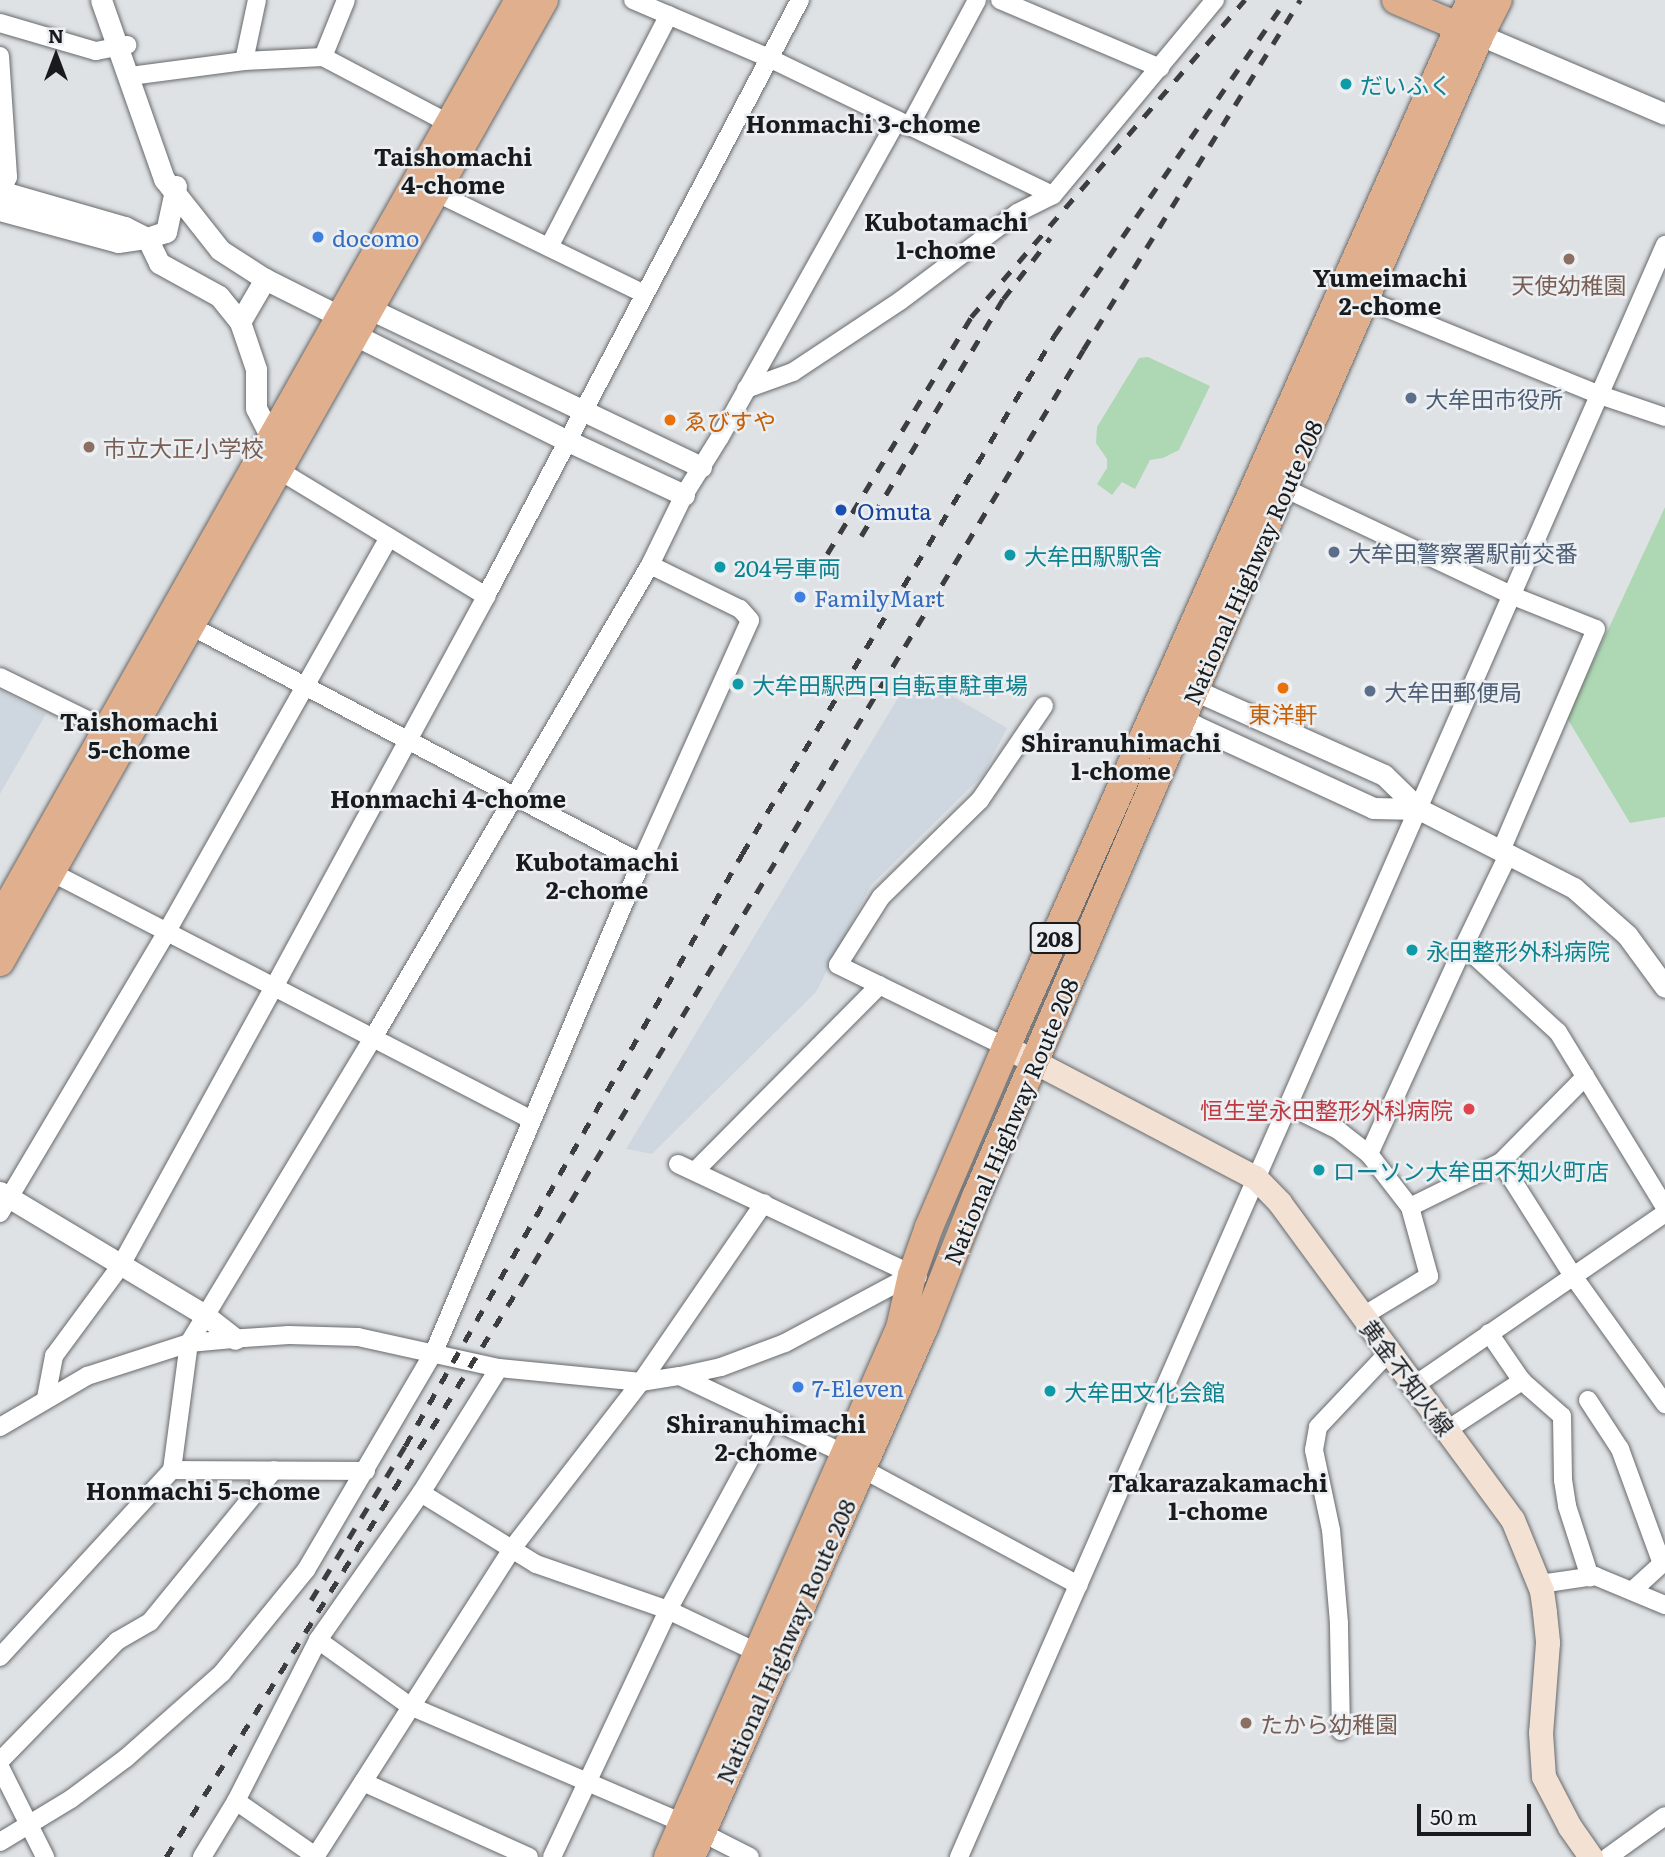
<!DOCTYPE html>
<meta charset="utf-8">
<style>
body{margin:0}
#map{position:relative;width:1665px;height:1857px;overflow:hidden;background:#dfe2e5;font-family:Literata,"Noto Sans JP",serif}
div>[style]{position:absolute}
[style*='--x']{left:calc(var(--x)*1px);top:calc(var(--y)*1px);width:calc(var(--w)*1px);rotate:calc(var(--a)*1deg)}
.built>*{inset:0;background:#ced7df}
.green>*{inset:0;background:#aed8b3}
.roads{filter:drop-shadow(0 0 2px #676a6c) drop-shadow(0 0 2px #676a6c)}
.minor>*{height:18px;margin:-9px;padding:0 9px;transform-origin:9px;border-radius:9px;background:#fff}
.tertiary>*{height:21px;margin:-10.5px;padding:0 10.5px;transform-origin:10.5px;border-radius:10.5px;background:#fff}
.secondary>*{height:24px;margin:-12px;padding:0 12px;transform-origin:12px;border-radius:12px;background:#f3e1d4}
.trunk>*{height:28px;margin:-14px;padding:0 14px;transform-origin:14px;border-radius:14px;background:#dfaf8e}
.rail>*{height:4.5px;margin-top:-2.25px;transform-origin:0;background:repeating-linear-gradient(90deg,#3c3d3e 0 12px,transparent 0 24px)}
.dots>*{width:19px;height:19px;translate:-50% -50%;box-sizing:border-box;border:4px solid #eceff2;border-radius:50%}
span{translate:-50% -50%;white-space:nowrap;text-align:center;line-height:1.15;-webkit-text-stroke:5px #eceff2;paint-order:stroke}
.shield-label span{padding:2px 5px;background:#eceff2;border:2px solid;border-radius:5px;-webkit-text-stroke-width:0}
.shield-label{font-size:21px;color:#191a1b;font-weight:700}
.culture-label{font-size:23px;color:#0d838f}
.left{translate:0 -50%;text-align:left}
.shop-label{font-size:23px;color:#366cbe}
.education-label{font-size:23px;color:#785e54}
.service-label{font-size:23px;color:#4e5e75}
.food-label{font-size:23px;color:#c56008}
.transit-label{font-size:23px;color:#164399}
.street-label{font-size:23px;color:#191a1b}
.health-label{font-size:23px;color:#be3a42}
.right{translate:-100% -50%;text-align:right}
.neighbourhood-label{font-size:24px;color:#191a1b;font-weight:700}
.north{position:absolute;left:21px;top:21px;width:70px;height:70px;-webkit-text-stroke:5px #eceff2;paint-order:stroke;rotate:0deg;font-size:19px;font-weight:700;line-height:28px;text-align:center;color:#191a1b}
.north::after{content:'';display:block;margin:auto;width:24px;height:32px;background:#191a1b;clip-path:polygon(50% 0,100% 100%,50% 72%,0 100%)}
.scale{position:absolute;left:1417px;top:1804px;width:114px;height:32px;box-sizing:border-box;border:4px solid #191a1b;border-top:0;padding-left:9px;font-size:21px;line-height:24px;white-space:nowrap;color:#191a1b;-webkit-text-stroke:5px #eceff2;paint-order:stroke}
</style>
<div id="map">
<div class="built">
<i style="clip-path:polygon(913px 673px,1007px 728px,983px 775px,871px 885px,816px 992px,652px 1154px,626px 1149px)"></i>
<i style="clip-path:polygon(0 690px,46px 714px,0 794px)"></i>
</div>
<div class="green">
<i style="clip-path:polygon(1148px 357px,1210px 386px,1179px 450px,1163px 458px,1150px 460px,1135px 489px,1122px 482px,1112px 495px,1097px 484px,1107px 468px,1107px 459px,1096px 443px,1097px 427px,1139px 358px)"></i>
<i style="clip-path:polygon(1665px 507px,1665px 817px,1630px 823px,1567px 718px)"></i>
</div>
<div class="roads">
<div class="minor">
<i style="--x:633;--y:0;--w:148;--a:23.1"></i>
<i style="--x:769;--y:58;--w:315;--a:25.8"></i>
<i style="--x:1000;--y:0;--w:174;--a:23"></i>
<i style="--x:0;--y:23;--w:100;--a:16.3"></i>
<i style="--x:96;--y:51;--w:32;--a:-11"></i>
<i style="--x:0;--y:56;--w:121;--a:86.2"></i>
<i style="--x:8;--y:177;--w:19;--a:115"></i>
<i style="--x:323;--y:57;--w:61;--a:-68"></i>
<i style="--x:244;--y:61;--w:62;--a:-78"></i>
<i style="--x:138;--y:75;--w:107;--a:-7.5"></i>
<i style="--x:244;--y:61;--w:79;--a:-2.9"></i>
<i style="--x:323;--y:57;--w:144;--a:27.8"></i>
<i style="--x:909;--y:127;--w:144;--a:-61.8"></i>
<i style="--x:427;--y:188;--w:242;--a:26"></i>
<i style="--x:549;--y:247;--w:261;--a:-62.7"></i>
<i style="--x:1367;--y:300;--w:252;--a:22.2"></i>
<i style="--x:1600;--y:395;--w:69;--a:18.7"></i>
<i style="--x:746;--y:389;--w:50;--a:-19.9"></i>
<i style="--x:793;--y:372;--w:128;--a:-33.6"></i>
<i style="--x:900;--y:301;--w:146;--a:-36.9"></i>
<i style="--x:1017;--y:213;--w:40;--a:-26.6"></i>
<i style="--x:1053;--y:195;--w:254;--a:-50.3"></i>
<i style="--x:277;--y:469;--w:245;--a:31.3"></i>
<i style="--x:1284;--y:488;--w:253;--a:25.2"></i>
<i style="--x:1513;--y:596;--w:89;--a:21.7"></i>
<i style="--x:1596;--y:629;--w:241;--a:113.2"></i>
<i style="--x:189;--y:625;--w:511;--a:27.77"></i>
<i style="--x:0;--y:677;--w:129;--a:26.2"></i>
<i style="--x:1508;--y:855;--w:101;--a:115.8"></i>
<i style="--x:1464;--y:946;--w:127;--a:42.5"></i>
<i style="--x:1558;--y:1032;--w:205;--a:58.6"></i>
<i style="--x:51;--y:872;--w:541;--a:27.28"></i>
<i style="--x:1006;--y:1047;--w:187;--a:-154"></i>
<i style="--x:838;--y:965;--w:80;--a:-57.7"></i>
<i style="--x:881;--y:897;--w:139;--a:-44.4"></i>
<i style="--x:980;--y:800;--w:114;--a:-55.8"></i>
<i style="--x:1289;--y:1106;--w:55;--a:26.1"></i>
<i style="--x:1338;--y:1130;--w:39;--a:38"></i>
<i style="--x:1369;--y:1154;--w:67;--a:52.3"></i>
<i style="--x:1410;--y:1207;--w:72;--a:74.6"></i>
<i style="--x:1429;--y:1276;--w:77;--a:148.8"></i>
<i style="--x:1369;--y:1154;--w:229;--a:-65.5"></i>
<i style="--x:1501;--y:1162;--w:135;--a:57.7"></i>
<i style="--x:1573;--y:1276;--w:158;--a:54.3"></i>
<i style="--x:678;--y:1164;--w:265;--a:25.2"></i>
<i style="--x:695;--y:1171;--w:262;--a:-45.2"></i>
<i style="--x:1410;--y:1207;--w:102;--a:-26.3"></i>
<i style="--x:1501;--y:1162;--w:120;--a:-45.3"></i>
<i style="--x:0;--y:1213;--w:326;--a:-59.3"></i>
<i style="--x:166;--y:933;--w:454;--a:-60.6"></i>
<i style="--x:1489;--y:1333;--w:58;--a:55.5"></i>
<i style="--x:1522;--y:1381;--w:53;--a:41.2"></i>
<i style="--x:1562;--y:1416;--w:64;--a:89.1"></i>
<i style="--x:1563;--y:1480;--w:26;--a:81"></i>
<i style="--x:1567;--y:1506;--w:75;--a:72.1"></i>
<i style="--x:680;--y:1376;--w:180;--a:25.3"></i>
<i style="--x:843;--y:1453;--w:23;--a:40"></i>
<i style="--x:861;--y:1468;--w:247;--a:28.3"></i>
<i style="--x:1415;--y:1385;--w:303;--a:-34.5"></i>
<i style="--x:46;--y:1398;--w:43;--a:-79.2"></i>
<i style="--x:54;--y:1356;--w:113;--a:-53.6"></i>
<i style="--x:121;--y:1265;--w:315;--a:-61.2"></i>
<i style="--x:273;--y:989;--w:447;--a:-61.5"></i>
<i style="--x:486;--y:596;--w:674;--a:-62.22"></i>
<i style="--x:1588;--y:1400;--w:59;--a:56.9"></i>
<i style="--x:1620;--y:1449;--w:122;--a:69.9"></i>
<i style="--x:0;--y:1427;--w:101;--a:-30.4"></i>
<i style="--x:87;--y:1376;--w:107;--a:-17.9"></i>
<i style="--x:189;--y:1343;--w:55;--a:-5.2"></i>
<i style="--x:244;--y:1338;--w:45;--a:-3.8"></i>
<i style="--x:289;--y:1335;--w:69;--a:1.7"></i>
<i style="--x:358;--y:1337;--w:144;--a:12.4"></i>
<i style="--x:499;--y:1368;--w:143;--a:5.6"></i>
<i style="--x:641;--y:1382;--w:39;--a:-9"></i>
<i style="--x:680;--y:1376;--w:42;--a:-12.4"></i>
<i style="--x:721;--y:1367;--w:68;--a:-20.6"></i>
<i style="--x:785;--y:1343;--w:144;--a:-28.2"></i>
<i style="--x:1447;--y:1430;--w:90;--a:-33.2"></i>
<i style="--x:172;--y:1470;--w:194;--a:0.3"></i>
<i style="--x:421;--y:1493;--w:135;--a:31.7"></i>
<i style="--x:536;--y:1564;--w:140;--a:19.2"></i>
<i style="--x:668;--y:1610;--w:107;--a:25.4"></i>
<i style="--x:1540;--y:1584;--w:56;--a:-8.3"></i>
<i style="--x:1595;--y:1576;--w:76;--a:22.5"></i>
<i style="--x:1632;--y:1591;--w:45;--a:-42.3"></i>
<i style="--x:318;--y:1640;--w:113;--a:35.7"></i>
<i style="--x:410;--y:1706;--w:297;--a:23.2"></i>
<i style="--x:683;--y:1823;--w:75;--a:26.9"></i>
<i style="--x:0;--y:1657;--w:254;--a:-47.4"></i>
<i style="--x:172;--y:1470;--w:128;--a:-82.4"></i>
<i style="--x:189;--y:1343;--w:356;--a:-58.9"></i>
<i style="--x:373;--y:1038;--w:548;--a:-59.65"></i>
<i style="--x:650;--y:565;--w:78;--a:-64.1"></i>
<i style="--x:684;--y:495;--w:68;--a:-58.2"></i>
<i style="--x:720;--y:437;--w:363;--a:-60.8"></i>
<i style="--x:1341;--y:1731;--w:108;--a:-91.1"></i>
<i style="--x:1339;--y:1623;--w:93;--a:-94.9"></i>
<i style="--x:1331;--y:1530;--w:82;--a:-102"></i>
<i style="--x:1314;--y:1450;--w:23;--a:-80"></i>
<i style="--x:1318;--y:1427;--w:103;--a:-46.6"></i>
<i style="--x:0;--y:1761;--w:168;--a:-45.7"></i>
<i style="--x:117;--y:1641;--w:38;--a:-30"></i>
<i style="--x:150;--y:1622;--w:196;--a:-50.8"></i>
<i style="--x:0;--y:1767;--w:101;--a:63.4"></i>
<i style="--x:363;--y:1782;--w:182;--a:24.3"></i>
<i style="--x:236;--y:1801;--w:98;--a:34.7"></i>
<i style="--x:0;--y:1842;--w:83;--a:-31.2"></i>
<i style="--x:71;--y:1799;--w:69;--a:-36.7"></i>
<i style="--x:126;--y:1758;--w:128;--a:-41.5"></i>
<i style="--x:222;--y:1673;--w:133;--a:-50.8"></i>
<i style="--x:306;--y:1570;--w:253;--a:-59.6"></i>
<i style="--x:434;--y:1352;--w:531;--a:-67.06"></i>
<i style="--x:641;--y:863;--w:266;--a:-65.8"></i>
<i style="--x:750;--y:620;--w:15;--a:-132"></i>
<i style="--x:740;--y:609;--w:100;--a:-153.9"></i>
<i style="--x:202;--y:1857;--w:66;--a:-58.7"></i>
<i style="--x:236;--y:1801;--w:181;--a:-63"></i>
<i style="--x:318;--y:1640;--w:179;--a:-55"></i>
<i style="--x:421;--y:1493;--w:147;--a:-58"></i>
<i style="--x:315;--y:1857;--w:364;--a:-57.4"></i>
<i style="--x:511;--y:1550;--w:212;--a:-52.3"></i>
<i style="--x:641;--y:1382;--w:217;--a:-55.5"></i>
<i style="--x:552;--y:1857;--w:273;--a:-64.8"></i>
<i style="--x:668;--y:1610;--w:216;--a:-61.5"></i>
<i style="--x:959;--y:1857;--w:1760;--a:-66.35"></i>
<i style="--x:1608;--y:1857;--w:70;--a:-35.7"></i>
</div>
<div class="tertiary">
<i style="--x:101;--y:0;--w:190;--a:70.6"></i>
<i style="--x:164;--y:179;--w:90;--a:51.7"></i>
<i style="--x:220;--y:250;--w:54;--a:32.8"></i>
<i style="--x:265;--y:279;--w:83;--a:26.6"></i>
<i style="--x:339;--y:316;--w:23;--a:52"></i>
<i style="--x:353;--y:334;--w:240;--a:26.5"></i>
<i style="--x:568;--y:441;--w:128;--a:25"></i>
<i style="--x:1480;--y:35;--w:201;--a:23.1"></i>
<i style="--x:0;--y:191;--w:130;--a:16.1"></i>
<i style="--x:125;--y:227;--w:25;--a:27"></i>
<i style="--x:147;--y:238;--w:28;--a:64"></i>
<i style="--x:159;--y:263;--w:68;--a:28.8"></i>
<i style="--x:219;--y:296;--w:33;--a:51"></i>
<i style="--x:240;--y:322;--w:50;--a:71.2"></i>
<i style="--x:256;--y:369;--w:39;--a:90"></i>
<i style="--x:256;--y:408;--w:35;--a:63"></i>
<i style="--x:272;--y:439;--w:10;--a:37"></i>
<i style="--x:0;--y:210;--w:122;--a:15.2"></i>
<i style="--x:118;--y:242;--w:29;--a:-8"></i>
<i style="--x:147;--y:238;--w:20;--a:-18"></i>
<i style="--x:166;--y:232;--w:47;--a:-77.7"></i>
<i style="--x:358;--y:311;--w:10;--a:-17"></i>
<i style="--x:368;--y:308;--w:369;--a:25.5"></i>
<i style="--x:240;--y:322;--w:50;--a:-59.8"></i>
<i style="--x:1183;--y:685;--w:220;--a:24.1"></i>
<i style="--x:1384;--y:775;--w:49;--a:44.2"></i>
<i style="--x:1419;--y:809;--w:174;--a:27"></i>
<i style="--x:1574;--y:888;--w:71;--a:41.6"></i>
<i style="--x:1627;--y:935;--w:64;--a:53.8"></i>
<i style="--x:1169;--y:714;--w:225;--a:24.7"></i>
<i style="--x:1373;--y:808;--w:46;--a:1.2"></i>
<i style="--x:0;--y:1192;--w:240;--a:31"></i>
<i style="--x:206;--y:1316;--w:37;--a:38"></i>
</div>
<div class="secondary">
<i style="--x:1006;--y:1047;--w:282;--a:27.7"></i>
<i style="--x:1256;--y:1178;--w:35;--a:46"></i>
<i style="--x:1280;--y:1203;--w:393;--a:53.7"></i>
<i style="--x:1513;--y:1520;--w:77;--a:67.8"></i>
<i style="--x:1542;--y:1591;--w:22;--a:82"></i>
<i style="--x:1545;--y:1613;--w:30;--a:84"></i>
<i style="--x:1548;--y:1643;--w:90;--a:94.4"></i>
<i style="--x:1541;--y:1733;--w:44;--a:86.1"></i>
<i style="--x:1544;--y:1777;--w:56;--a:62.5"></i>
<i style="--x:1570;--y:1827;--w:37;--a:55"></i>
</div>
<div class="trunk">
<i style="--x:1396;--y:0;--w:85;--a:22.9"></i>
<i style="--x:0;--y:919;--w:1055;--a:-60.54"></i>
<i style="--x:0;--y:962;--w:1105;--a:-60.51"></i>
<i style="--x:668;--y:1857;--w:578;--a:-66.32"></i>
<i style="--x:900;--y:1328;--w:54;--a:-77.2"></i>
<i style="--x:912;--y:1275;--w:51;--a:-70.5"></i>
<i style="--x:929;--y:1227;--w:196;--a:-66.8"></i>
<i style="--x:1006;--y:1047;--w:1146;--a:-66.05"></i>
<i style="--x:691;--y:1857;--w:581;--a:-66.26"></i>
<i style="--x:925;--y:1325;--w:138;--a:-68.3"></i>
<i style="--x:976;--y:1197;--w:518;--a:-66.7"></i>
<i style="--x:1181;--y:721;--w:748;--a:-66.45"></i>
<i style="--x:1480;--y:35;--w:39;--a:-63"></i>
</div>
</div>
<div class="rail">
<i style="--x:861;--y:536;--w:276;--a:-59.1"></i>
<i style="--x:1003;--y:299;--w:77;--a:-52.4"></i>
<i style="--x:827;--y:554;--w:277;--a:-58.7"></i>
<i style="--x:971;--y:317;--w:419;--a:-49.2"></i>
<i style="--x:311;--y:1600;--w:180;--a:-58.6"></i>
<i style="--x:405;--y:1446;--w:681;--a:-60.35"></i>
<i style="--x:742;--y:854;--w:605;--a:-58.94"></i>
<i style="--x:1054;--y:336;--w:408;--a:-55.4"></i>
<i style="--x:166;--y:1857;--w:674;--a:-58.22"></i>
<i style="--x:521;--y:1284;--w:1090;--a:-58.96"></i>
<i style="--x:1083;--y:350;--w:412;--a:-58.2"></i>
</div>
<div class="dots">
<i style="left:1346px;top:84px;background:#0f9aa8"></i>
<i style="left:318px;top:237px;background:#3f7fe0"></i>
<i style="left:1569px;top:259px;background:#8d6e63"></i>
<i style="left:1411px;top:398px;background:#5c6f8a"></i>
<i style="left:670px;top:420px;background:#e8710a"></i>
<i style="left:89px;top:447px;background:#8d6e63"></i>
<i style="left:841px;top:510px;background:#1a4fb4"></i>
<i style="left:1334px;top:552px;background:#5c6f8a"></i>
<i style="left:1010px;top:555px;background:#0f9aa8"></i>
<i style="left:720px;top:567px;background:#0f9aa8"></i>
<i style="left:800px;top:597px;background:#3f7fe0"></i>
<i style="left:738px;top:684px;background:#0f9aa8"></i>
<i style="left:1283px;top:688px;background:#e8710a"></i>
<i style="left:1370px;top:691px;background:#5c6f8a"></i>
<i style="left:1412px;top:950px;background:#0f9aa8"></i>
<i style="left:1469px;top:1109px;background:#e0444e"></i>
<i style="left:1319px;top:1170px;background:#0f9aa8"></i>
<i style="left:798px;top:1387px;background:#3f7fe0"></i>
<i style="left:1050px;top:1391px;background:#0f9aa8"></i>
<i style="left:1246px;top:1723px;background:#8d6e63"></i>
</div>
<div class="shield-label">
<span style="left:1055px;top:938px">208</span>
</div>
<div class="culture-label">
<span class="left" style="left:1360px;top:84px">だいふく</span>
<span class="left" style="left:1024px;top:555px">大牟田駅駅舎</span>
<span class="left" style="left:734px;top:567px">204号車両</span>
<span class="left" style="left:752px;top:684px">大牟田駅西口自転車駐車場</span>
<span class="left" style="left:1426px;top:950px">永田整形外科病院</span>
<span class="left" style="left:1333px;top:1170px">ローソン大牟田不知火町店</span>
<span class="left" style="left:1064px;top:1391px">大牟田文化会館</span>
</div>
<div class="shop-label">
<span class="left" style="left:332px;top:237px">docomo</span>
<span class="left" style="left:814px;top:597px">FamilyMart</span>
<span class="left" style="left:812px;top:1387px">7-Eleven</span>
</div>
<div class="education-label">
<span style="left:1569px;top:284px">天使幼稚園</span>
<span class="left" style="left:103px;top:447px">市立大正小学校</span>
<span class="left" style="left:1260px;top:1723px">たから幼稚園</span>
</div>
<div class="service-label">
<span class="left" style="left:1425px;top:398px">大牟田市役所</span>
<span class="left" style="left:1348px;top:552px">大牟田警察署駅前交番</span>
<span class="left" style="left:1384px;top:691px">大牟田郵便局</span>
</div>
<div class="food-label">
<span class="left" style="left:684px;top:420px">ゑびすや</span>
<span style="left:1283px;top:713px">東洋軒</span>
</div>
<div class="transit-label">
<span class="left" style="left:857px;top:510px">Omuta</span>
</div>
<div class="street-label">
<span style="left:1252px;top:562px;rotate:-66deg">National Highway Route 208</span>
<span style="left:1010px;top:1121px;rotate:-67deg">National Highway Route 208</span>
<span style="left:1408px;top:1377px;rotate:53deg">黄金不知火線</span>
<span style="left:785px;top:1641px;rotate:-66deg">National Highway Route 208</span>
</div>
<div class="health-label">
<span class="right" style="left:1453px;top:1109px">恒生堂永田整形外科病院</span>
</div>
<div class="neighbourhood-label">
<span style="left:863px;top:123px">Honmachi 3-chome</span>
<span style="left:453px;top:170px">Taishomachi<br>4-chome</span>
<span style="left:946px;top:235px">Kubotamachi<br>1-chome</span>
<span style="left:1390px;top:291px">Yumeimachi<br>2-chome</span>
<span style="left:139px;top:735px">Taishomachi<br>5-chome</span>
<span style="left:1121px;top:756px">Shiranuhimachi<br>1-chome</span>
<span style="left:448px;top:798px">Honmachi 4-chome</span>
<span style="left:597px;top:875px">Kubotamachi<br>2-chome</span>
<span style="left:766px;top:1437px">Shiranuhimachi<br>2-chome</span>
<span style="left:1218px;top:1496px">Takarazakamachi<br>1-chome</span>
<span style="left:203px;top:1490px">Honmachi 5-chome</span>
</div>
<div class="north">N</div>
<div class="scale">50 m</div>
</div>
